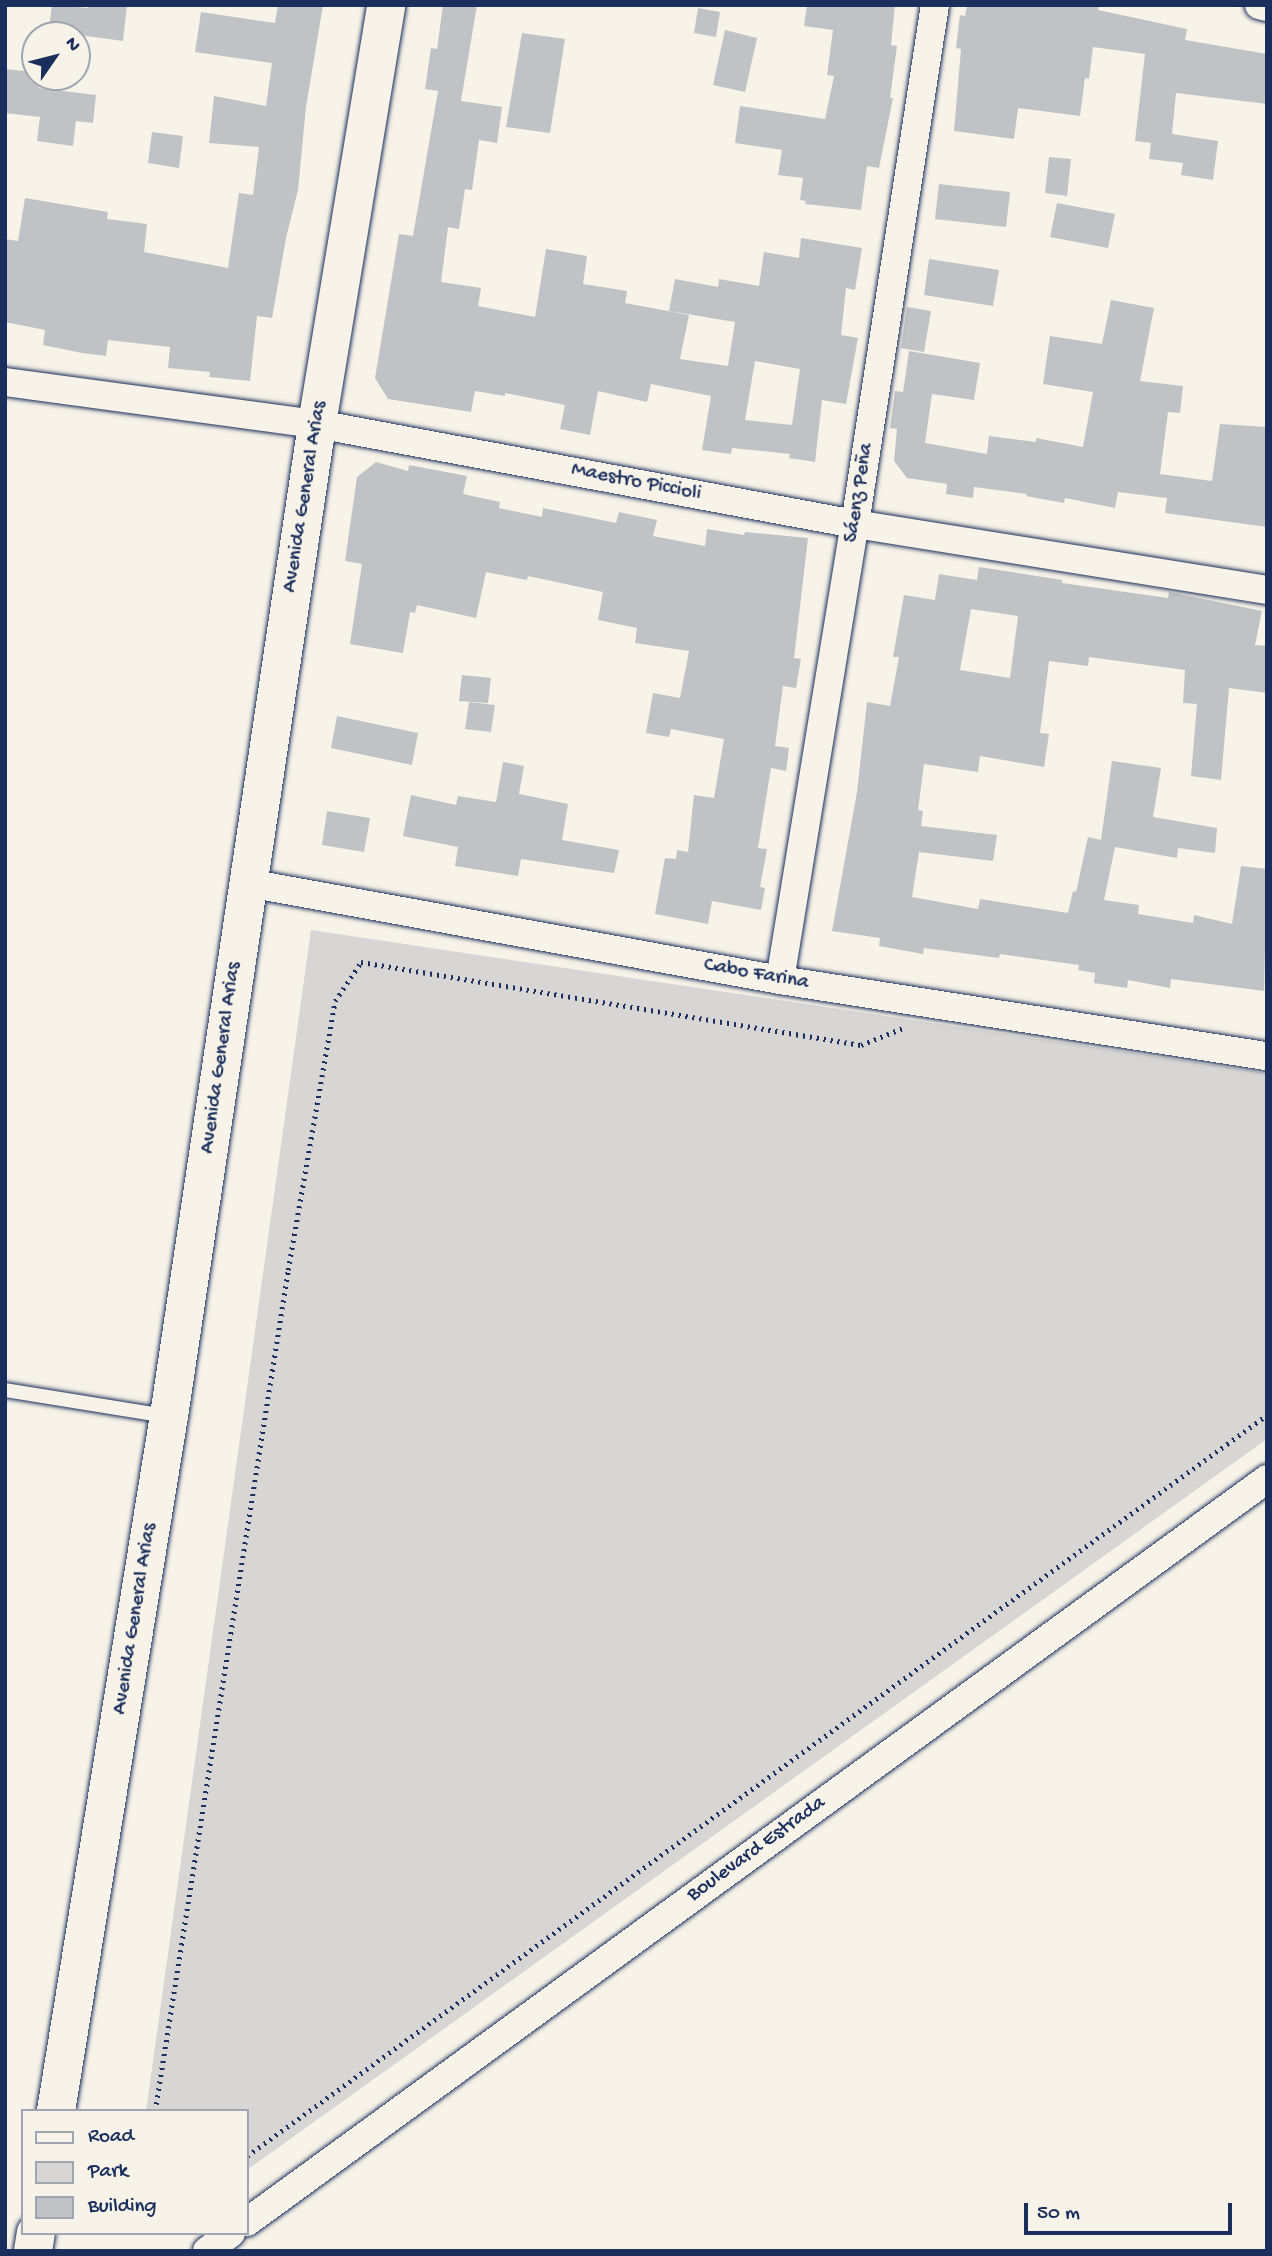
<!DOCTYPE html>
<meta charset="utf-8">
<style>
body{margin:0}
#map{position:relative;width:1272px;height:2256px;overflow:hidden;background:#f7f3e8;font-family:"Gochi Hand",sans-serif}
div>[style]{position:absolute}
[style*='--x']{left:calc(var(--x)*1px);top:calc(var(--y)*1px);width:calc(var(--w)*1px);rotate:calc(var(--a)*1deg)}
.green>*{inset:0;background:#d7d6d4}
.building>*{inset:0;background:#c0c3c5}
.path>*{height:4.5px;margin-top:-2.25px;transform-origin:0;background:repeating-linear-gradient(90deg,#1b2f5e 0 2px,transparent 0 7px)}
.roads{filter:drop-shadow(0 0 2px #1b2f5e) drop-shadow(0 0 2px #1b2f5e)}
.service>*{height:14px;margin:-7px;padding:0 7px;transform-origin:7px;border-radius:7px;background:#f7f3e8}
.minor>*{height:28px;margin:-14px;padding:0 14px;transform-origin:14px;border-radius:14px;background:#f7f3e8}
.secondary>*{height:38px;margin:-19px;padding:0 19px;transform-origin:19px;border-radius:19px;background:#f7f3e8}
span{translate:-50% -50%;white-space:nowrap;text-align:center;line-height:1.15;-webkit-text-stroke:5px #f7f3e8;paint-order:stroke}
.street-label{font-size:21px;color:#1b2f5e}
.frame{position:absolute;inset:0;border:7px solid #1b2f5e;pointer-events:none}
.legend{position:absolute;left:21px;top:2109px;width:228px;height:126px;box-sizing:border-box;background:#f7f3e8;border:2px solid #9fa5b1;margin:0;padding:9px 12px;list-style:none;font-size:21px;color:#1b2f5e}
.legend li{display:flex;align-items:center;gap:14px;height:35px}
.legend b{width:35px;border:2px solid #9fa5b1}
.north{position:absolute;left:21px;top:21px;width:70px;height:70px;box-sizing:border-box;background:#f7f3e8;border:2px solid #9fa5b1;border-radius:50%;rotate:55deg;font-size:19px;font-weight:700;line-height:28px;text-align:center;color:#1b2f5e}
.north::after{content:'';display:block;margin:auto;width:24px;height:32px;background:#1b2f5e;clip-path:polygon(50% 0,100% 100%,50% 72%,0 100%)}
.scale{position:absolute;left:1024px;top:2203px;width:208px;height:32px;box-sizing:border-box;border:4px solid #1b2f5e;border-top:0;padding-left:9px;font-size:21px;line-height:24px;white-space:nowrap;color:#1b2f5e;-webkit-text-stroke:5px #f7f3e8;paint-order:stroke}
</style>
<div id="map">
<div class="green">
<i style="clip-path:polygon(311px 930px,1267px 1073px,1267px 1439px,247px 2170px,247px 2111px,146px 2111px)"></i>
</div>
<div class="building">
<i style="clip-path:polygon(52px 5px,88px 8px,88px 5px,127px 5px,123px 41px,79px 35px,48px 35px)"></i>
<i style="clip-path:polygon(278px 5px,323px 5px,306px 107px,298px 190px,286px 238px,272px 318px,257px 316px,250px 381px,209px 377px,210px 372px,168px 368px,170px 347px,108px 340px,106px 356px,82px 353px,43px 345px,45px 330px,5px 322px,5px 239px,18px 241px,25px 198px,108px 212px,107px 219px,147px 224px,144px 252px,228px 268px,239px 193px,253px 195px,259px 147px,209px 143px,214px 96px,266px 106px,272px 63px,195px 52px,201px 12px,275px 23px)"></i>
<i style="clip-path:polygon(evenodd,443px 5px,477px 5px,461px 101px,502px 107px,497px 143px,479px 140px,472px 190px,465px 189px,459px 229px,448px 227px,441px 282px,481px 288px,478px 306px,535px 317px,546px 249px,587px 256px,583px 284px,627px 291px,625px 303px,689px 315px,680px 359px,728px 366px,735px 322px,669px 311px,675px 279px,718px 287px,719px 279px,759px 286px,764px 252px,799px 258px,801px 238px,862px 248px,855px 290px,846px 288px,841px 335px,858px 338px,846px 404px,822px 400px,815px 462px,789px 458px,790px 454px,732px 448px,731px 454px,702px 450px,711px 396px,651px 384px,647px 402px,598px 391px,590px 435px,560px 429px,565px 405px,505px 393px,505px 396px,475px 391px,471px 412px,388px 399px,375px 378px,399px 234px,413px 236px,438px 91px,425px 89px,431px 48px,437px 49px,443px 5px,755px 361px,800px 369px,792px 425px,745px 420px,755px 361px)"></i>
<i style="clip-path:polygon(807px 5px,895px 5px,891px 45px,897px 46px,890px 98px,893px 98px,879px 168px,867px 166px,861px 210px,805px 204px,806px 201px,800px 200px,803px 178px,778px 175px,782px 150px,735px 143px,740px 106px,825px 119px,834px 76px,827px 75px,833px 30px,804px 26px)"></i>
<i style="clip-path:polygon(967px 5px,1099px 5px,1098px 10px,1187px 29px,1185px 40px,1267px 54px,1267px 104px,1176px 93px,1172px 134px,1218px 141px,1213px 180px,1181px 175px,1183px 163px,1149px 159px,1151px 143px,1135px 141px,1145px 54px,1093px 47px,1089px 79px,1085px 78px,1080px 116px,1018px 108px,1014px 139px,954px 131px,961px 49px,956px 48px,960px 15px,965px 16px)"></i>
<i style="clip-path:polygon(698px 8px,720px 12px,716px 37px,694px 33px)"></i>
<i style="clip-path:polygon(725px 30px,757px 38px,745px 92px,713px 85px)"></i>
<i style="clip-path:polygon(522px 33px,565px 39px,550px 133px,506px 127px)"></i>
<i style="clip-path:polygon(5px 69px,35px 72px,35px 77px,40px 77px,39px 88px,96px 95px,93px 123px,76px 121px,73px 146px,37px 141px,40px 117px,5px 113px)"></i>
<i style="clip-path:polygon(152px 132px,183px 136px,179px 168px,148px 163px)"></i>
<i style="clip-path:polygon(1049px 157px,1071px 159px,1067px 196px,1045px 193px)"></i>
<i style="clip-path:polygon(939px 184px,1010px 192px,1006px 227px,935px 219px)"></i>
<i style="clip-path:polygon(1057px 203px,1115px 214px,1108px 248px,1050px 237px)"></i>
<i style="clip-path:polygon(929px 259px,999px 270px,993px 306px,924px 295px)"></i>
<i style="clip-path:polygon(1111px 300px,1154px 308px,1140px 381px,1183px 386px,1180px 413px,1168px 412px,1160px 474px,1212px 481px,1220px 424px,1267px 427px,1267px 527px,1165px 513px,1167px 498px,1118px 492px,1115px 508px,1065px 498px,1064px 503px,1026px 496px,1027px 494px,974px 487px,973px 498px,946px 494px,947px 484px,907px 478px,894px 461px,897px 429px,890px 428px,895px 391px,903px 392px,909px 351px,980px 363px,974px 400px,932px 394px,925px 443px,987px 454px,989px 436px,1036px 442px,1036px 438px,1083px 447px,1093px 392px,1043px 384px,1050px 336px,1102px 344px)"></i>
<i style="clip-path:polygon(907px 307px,931px 311px,924px 352px,901px 348px)"></i>
<i style="clip-path:polygon(376px 462px,408px 471px,409px 465px,467px 476px,463px 494px,500px 502px,499px 508px,542px 517px,543px 508px,616px 523px,619px 512px,657px 520px,653px 536px,705px 546px,707px 529px,744px 535px,745px 532px,808px 538px,794px 658px,801px 659px,796px 688px,783px 686px,775px 746px,789px 748px,786px 771px,771px 768px,758px 848px,767px 849px,760px 887px,765px 888px,761px 910px,712px 901px,708px 924px,655px 914px,665px 858px,676px 859px,677px 850px,688px 852px,694px 795px,714px 798px,724px 739px,671px 729px,669px 737px,646px 733px,653px 693px,680px 698px,689px 651px,635px 643px,637px 628px,598px 620px,603px 592px,528px 576px,527px 580px,486px 572px,476px 618px,417px 605px,415px 613px,410px 612px,403px 653px,350px 644px,362px 564px,345px 561px,357px 477px)"></i>
<i style="clip-path:polygon(evenodd,979px 567px,1062px 580px,1062px 583px,1168px 598px,1169px 592px,1262px 611px,1255px 645px,1267px 646px,1267px 693px,1229px 688px,1221px 780px,1191px 776px,1197px 704px,1183px 703px,1185px 670px,1089px 657px,1088px 666px,1049px 661px,1040px 733px,1049px 734px,1044px 767px,980px 756px,978px 772px,924px 764px,918px 810px,923px 811px,921px 826px,997px 835px,993px 861px,919px 852px,912px 897px,978px 909px,980px 899px,1068px 913px,1073px 891px,1076px 892px,1088px 837px,1101px 840px,1112px 761px,1161px 768px,1153px 817px,1217px 828px,1215px 853px,1178px 848px,1177px 858px,1115px 847px,1104px 900px,1139px 905px,1138px 914px,1193px 923px,1194px 915px,1232px 924px,1241px 866px,1267px 869px,1264px 991px,1171px 979px,1170px 988px,1128px 980px,1127px 988px,1094px 983px,1095px 973px,1078px 970px,1079px 965px,1000px 954px,999px 958px,924px 948px,923px 954px,879px 946px,880px 938px,832px 931px,857px 792px,867px 702px,890px 706px,899px 657px,893px 657px,904px 595px,935px 600px,939px 574px,977px 580px,979px 567px,971px 609px,1018px 616px,1010px 678px,960px 670px,971px 609px)"></i>
<i style="clip-path:polygon(462px 675px,491px 678px,488px 703px,459px 701px)"></i>
<i style="clip-path:polygon(469px 702px,495px 705px,491px 732px,465px 729px)"></i>
<i style="clip-path:polygon(337px 716px,418px 733px,412px 765px,331px 748px)"></i>
<i style="clip-path:polygon(503px 762px,524px 766px,519px 794px,568px 804px,562px 840px,619px 850px,614px 873px,521px 859px,518px 876px,455px 866px,458px 847px,403px 836px,411px 795px,456px 805px,458px 796px,496px 802px)"></i>
<i style="clip-path:polygon(327px 811px,370px 818px,364px 852px,322px 845px)"></i>
</div>
<div class="path">
<i style="--x:155;--y:2111;--w:851;--a:-81.01"></i>
<i style="--x:288;--y:1270;--w:273;--a:-80.1"></i>
<i style="--x:335;--y:1001;--w:47;--a:-56.3"></i>
<i style="--x:361;--y:962;--w:507;--a:9.43"></i>
<i style="--x:861;--y:1045;--w:45;--a:-22"></i>
<i style="--x:247;--y:2156;--w:1261;--a:-36"></i>
</div>
<div class="roads">
<div class="service">
<i style="--x:5;--y:1390;--w:163;--a:9.2"></i>
</div>
<div class="minor">
<i style="--x:1259;--y:5;--w:8;--a:14"></i>
<i style="--x:5;--y:382;--w:315;--a:7.7"></i>
<i style="--x:317;--y:424;--w:547;--a:10.53"></i>
<i style="--x:855;--y:524;--w:417;--a:9.1"></i>
<i style="--x:248;--y:883;--w:541;--a:10.33"></i>
<i style="--x:780;--y:980;--w:493;--a:8.9"></i>
<i style="--x:780;--y:980;--w:462;--a:-80.7"></i>
<i style="--x:855;--y:524;--w:525;--a:-81.24"></i>
<i style="--x:247;--y:2222;--w:1262;--a:-36.07"></i>
<i style="--x:207;--y:2251;--w:30;--a:-37"></i>
</div>
<div class="secondary">
<i style="--x:56;--y:2111;--w:704;--a:-80.77"></i>
<i style="--x:169;--y:1416;--w:1003;--a:-81.51"></i>
<i style="--x:317;--y:424;--w:425;--a:-80.6"></i>
<i style="--x:33;--y:2251;--w:18;--a:-81"></i>
</div>
</div>
<div class="street-label">
<span style="left:636px;top:483px;rotate:11deg">Maestro Piccioli</span>
<span style="left:860px;top:493px;rotate:-81deg">Sáenz Peña</span>
<span style="left:306px;top:497px;rotate:-81deg">Avenida General Arias</span>
<span style="left:756px;top:975px;rotate:10deg">Cabo Farina</span>
<span style="left:222px;top:1058px;rotate:-82deg">Avenida General Arias</span>
<span style="left:136px;top:1619px;rotate:-81deg">Avenida General Arias</span>
<span style="left:757px;top:1850px;rotate:-36deg">Boulevard Estrada</span>
</div>
<div class="frame"></div>
<ul class="legend">
<li><b style="height:9px;background:#f7f3e8"></b>Road</li>
<li><b style="height:19px;background:#d7d6d4"></b>Park</li>
<li><b style="height:19px;background:#c0c3c5"></b>Building</li>
</ul>
<div class="north">N</div>
<div class="scale">50 m</div>
</div>
